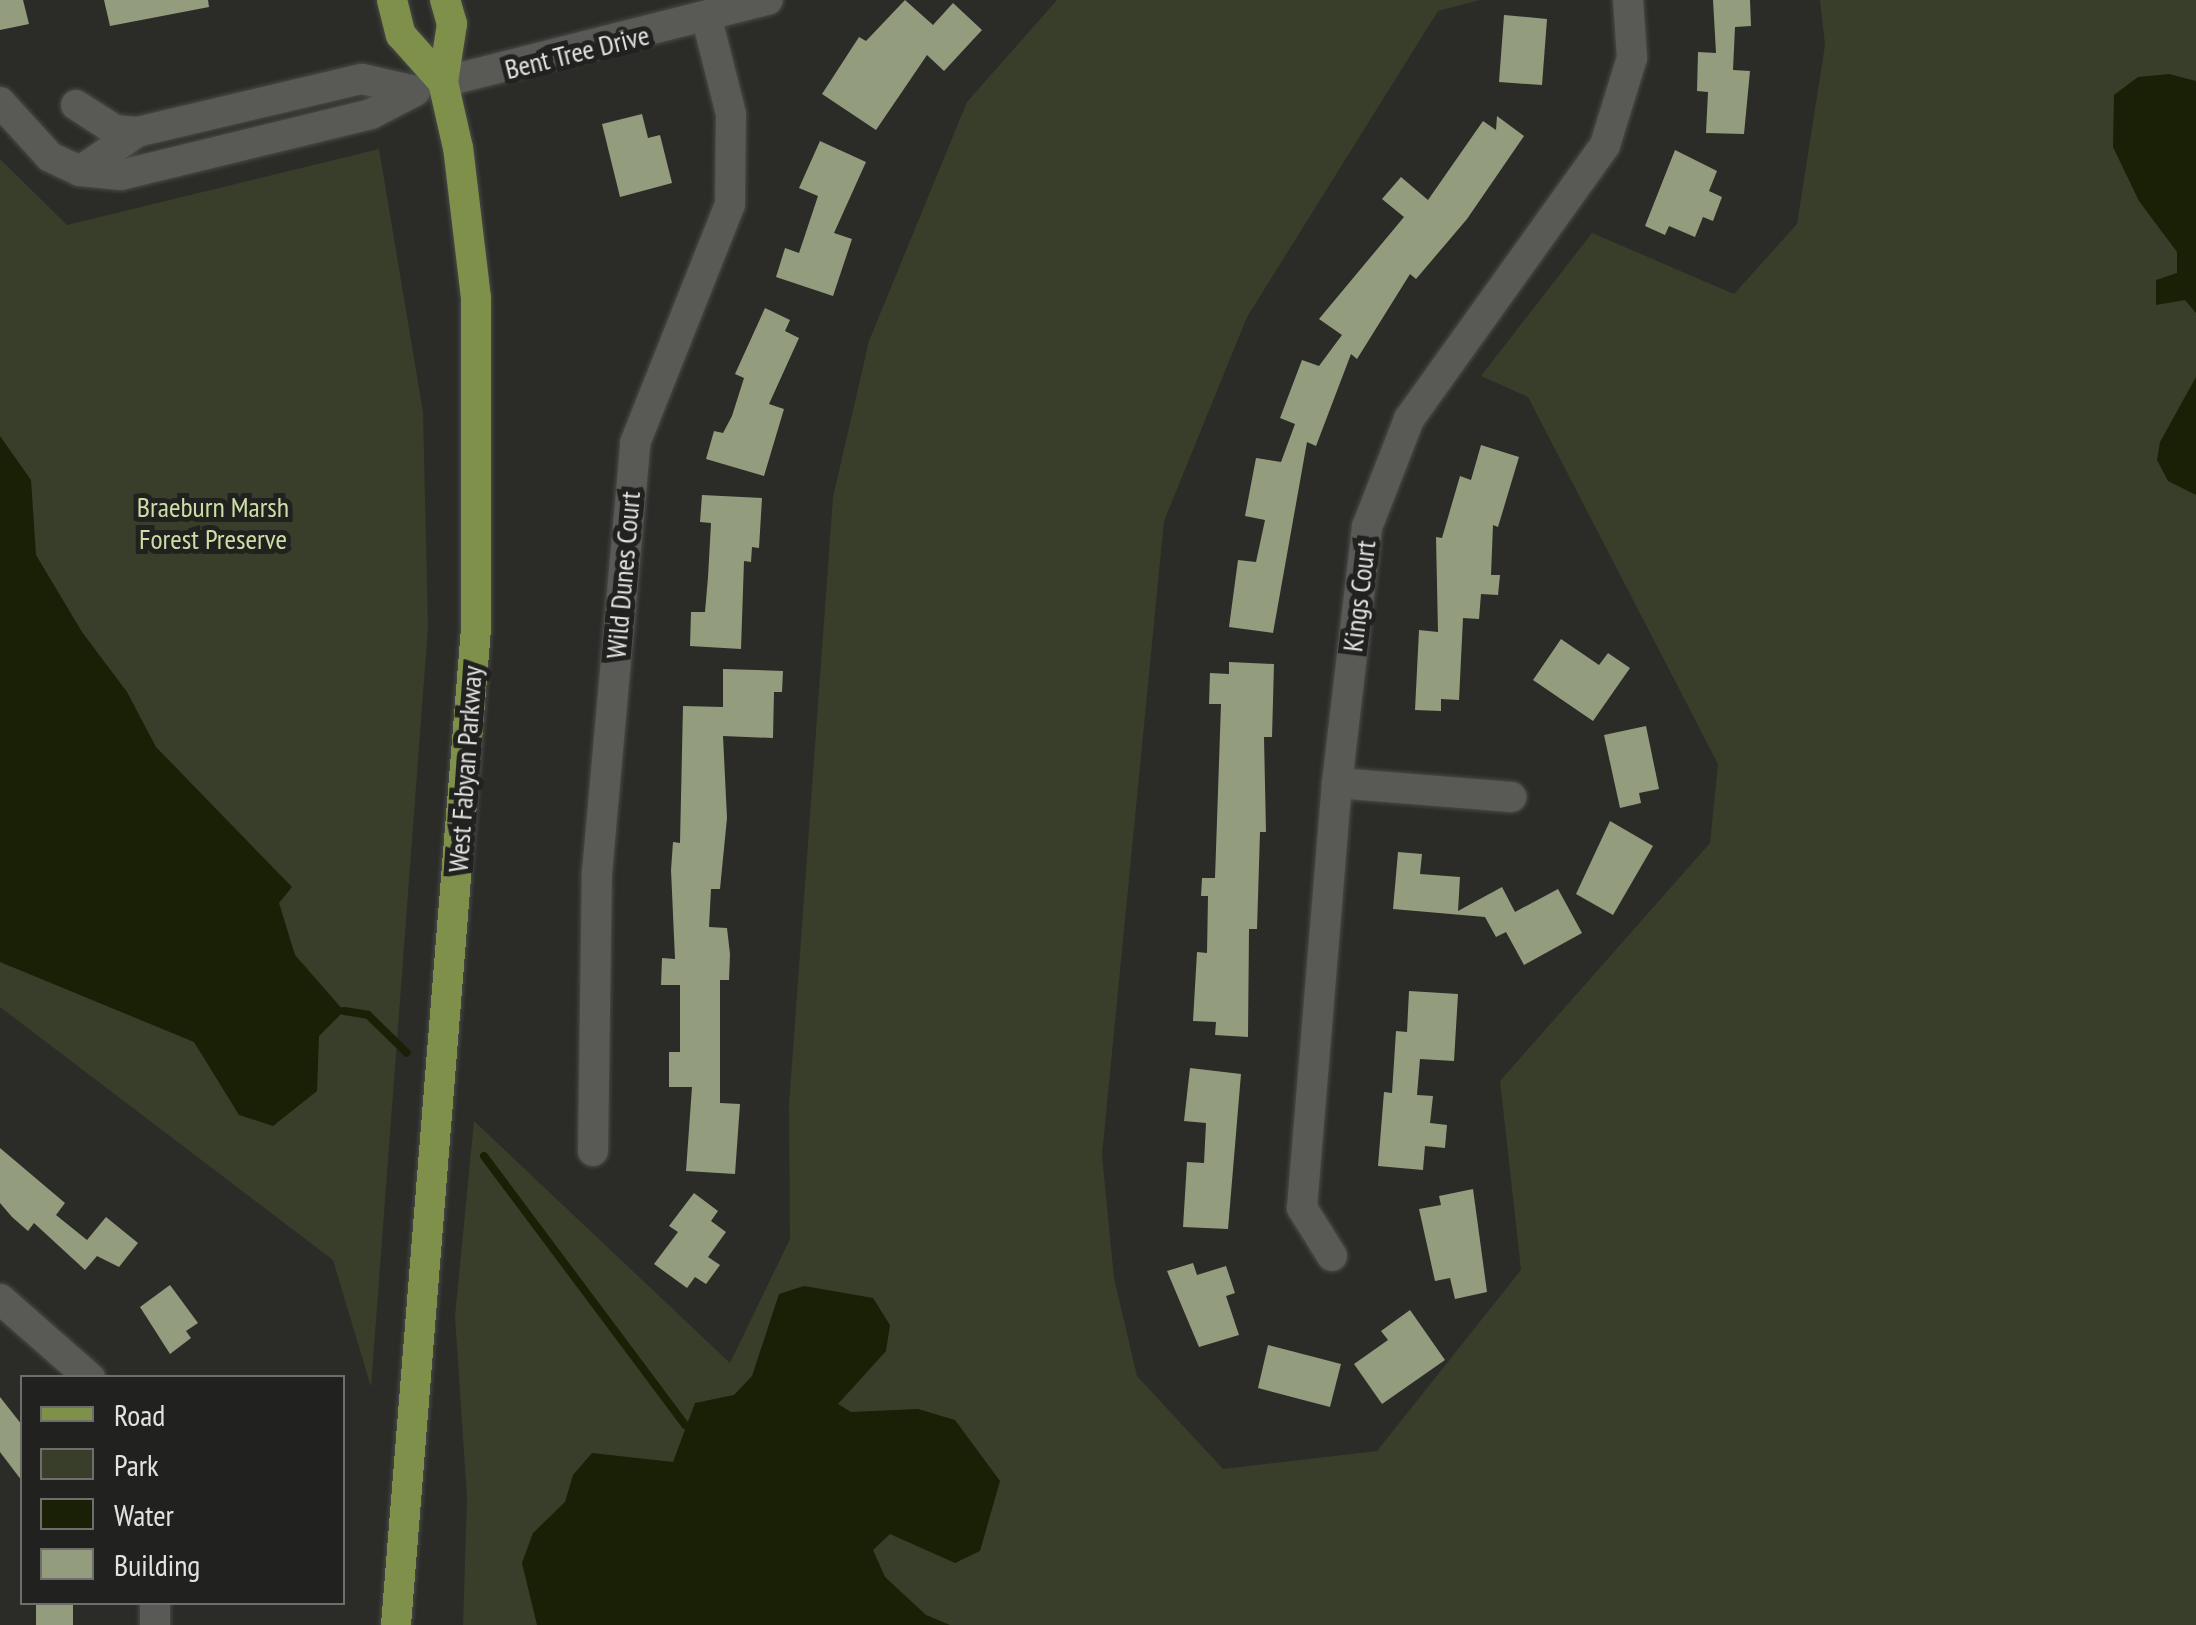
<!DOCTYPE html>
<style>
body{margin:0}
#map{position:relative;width:2196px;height:1625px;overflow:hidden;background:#2b2c28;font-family:"PT Sans Narrow",sans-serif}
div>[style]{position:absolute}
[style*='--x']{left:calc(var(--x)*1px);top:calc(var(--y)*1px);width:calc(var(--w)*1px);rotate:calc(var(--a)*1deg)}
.green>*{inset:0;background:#383e29}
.water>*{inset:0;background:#192005}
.stream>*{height:8px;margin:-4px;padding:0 4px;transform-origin:4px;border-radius:4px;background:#192005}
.building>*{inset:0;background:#939d7d}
.roads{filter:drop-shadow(0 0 2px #494a47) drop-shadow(0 0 2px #494a47)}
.minor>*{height:30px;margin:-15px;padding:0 15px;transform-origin:15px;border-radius:15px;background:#595a56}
.major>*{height:30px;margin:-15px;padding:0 15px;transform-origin:15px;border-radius:15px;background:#7f904b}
span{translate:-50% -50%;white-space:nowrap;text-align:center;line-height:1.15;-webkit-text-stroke:10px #21221f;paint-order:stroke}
.street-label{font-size:28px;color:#e2e3e0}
.park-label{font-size:28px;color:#ccdea5}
.legend{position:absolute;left:20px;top:1375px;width:325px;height:230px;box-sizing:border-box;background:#21221f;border:2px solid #6e6f6c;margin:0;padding:12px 18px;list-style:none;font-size:30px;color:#e2e3e0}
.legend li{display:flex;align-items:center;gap:20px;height:50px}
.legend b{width:50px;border:2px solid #6e6f6c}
</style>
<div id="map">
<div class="green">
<i style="clip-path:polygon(1057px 0,1480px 0,1438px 11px,1247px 317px,1164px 521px,1102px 1155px,1114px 1278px,1137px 1376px,1223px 1469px,1377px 1451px,1521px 1270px,1500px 1081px,1710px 843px,1718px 764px,1528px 397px,1481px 376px,1592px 233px,1734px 294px,1797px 224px,1825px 45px,1820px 0,2196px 0,2196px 1625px,463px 1625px,467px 1498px,455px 1316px,474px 1121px,730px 1363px,790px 1239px,789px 1105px,833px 497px,869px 341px,967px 102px)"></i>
<i style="clip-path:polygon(379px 149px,423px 412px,428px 627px,371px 1387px,333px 1260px,0 1007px,0 159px,67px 225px)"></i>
</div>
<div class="water">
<i style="clip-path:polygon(2169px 74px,2196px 81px,2196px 313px,2185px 300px,2156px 305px,2156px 280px,2177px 273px,2177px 252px,2139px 201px,2113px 147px,2114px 95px,2138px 77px)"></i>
<i style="clip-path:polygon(2196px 377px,2196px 495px,2168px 481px,2157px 460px,2160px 442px)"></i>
<i style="clip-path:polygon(0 436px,31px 480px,36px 555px,82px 632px,127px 692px,156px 747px,292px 887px,279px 903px,295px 955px,344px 1011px,319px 1036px,317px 1091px,273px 1126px,239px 1115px,194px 1042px,0 962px)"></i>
<i style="clip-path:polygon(804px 1286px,873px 1298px,890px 1325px,886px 1351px,838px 1404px,851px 1412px,918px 1409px,955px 1420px,1000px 1481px,980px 1551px,955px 1563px,890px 1534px,873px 1550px,885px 1577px,926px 1615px,950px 1625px,537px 1625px,522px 1563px,533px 1533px,565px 1502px,573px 1475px,592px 1453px,673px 1462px,695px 1403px,734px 1395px,752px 1376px,779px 1294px)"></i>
</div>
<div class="stream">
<i style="--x:344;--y:1011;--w:24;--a:9"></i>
<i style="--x:368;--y:1015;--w:54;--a:44.3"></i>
<i style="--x:484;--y:1156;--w:336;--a:53.2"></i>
</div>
<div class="building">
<i style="clip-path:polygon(0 0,23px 0,29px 24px,0 30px)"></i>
<i style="clip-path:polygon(104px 0,208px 0,209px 7px,110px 26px)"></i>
<i style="clip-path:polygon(905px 0,933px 25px,953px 3px,982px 30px,944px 71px,927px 55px,876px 130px,822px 94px,859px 37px,866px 41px)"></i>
<i style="clip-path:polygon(1713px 0,1750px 0,1751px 26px,1735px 27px,1733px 70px,1750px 71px,1744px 134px,1706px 133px,1708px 92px,1697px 91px,1698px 52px,1716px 53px)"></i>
<i style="clip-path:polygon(1504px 15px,1547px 19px,1542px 85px,1499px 82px)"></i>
<i style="clip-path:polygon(642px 114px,648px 138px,660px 135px,672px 183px,620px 197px,602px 124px)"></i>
<i style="clip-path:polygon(1497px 116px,1524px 136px,1467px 219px,1416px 279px,1410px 274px,1357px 359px,1351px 354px,1316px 446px,1307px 442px,1273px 633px,1229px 627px,1238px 560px,1256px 562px,1265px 520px,1245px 516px,1256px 458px,1281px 462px,1295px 424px,1280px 418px,1302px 360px,1319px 366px,1342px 335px,1319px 319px,1404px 217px,1382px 199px,1401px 177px,1428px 200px,1483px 121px,1496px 130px)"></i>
<i style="clip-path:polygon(820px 141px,866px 162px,834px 233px,852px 239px,833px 296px,776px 277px,785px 248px,799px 253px,818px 196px,799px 188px)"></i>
<i style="clip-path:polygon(1675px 150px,1717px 171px,1709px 191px,1722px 197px,1713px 221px,1703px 217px,1695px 237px,1669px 226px,1665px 235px,1645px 226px)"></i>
<i style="clip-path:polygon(765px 308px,790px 320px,785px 331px,799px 338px,769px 404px,784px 409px,764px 476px,706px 459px,714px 431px,723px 433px,732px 416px,744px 378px,735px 374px)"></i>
<i style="clip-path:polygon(1481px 445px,1519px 457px,1498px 527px,1493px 525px,1491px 575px,1500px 575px,1498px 595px,1481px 594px,1479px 619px,1463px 618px,1459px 700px,1441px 699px,1441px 711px,1415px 710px,1419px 630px,1438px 632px,1436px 537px,1442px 538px,1460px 476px,1471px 480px)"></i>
<i style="clip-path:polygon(702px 495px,762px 498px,759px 548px,752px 547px,751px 562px,744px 561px,741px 649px,690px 646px,691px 612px,705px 612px,708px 577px,711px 523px,700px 522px)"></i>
<i style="clip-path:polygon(1561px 639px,1599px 665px,1608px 653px,1630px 668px,1593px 721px,1533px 680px)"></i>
<i style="clip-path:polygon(1229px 662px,1274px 664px,1272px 737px,1264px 737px,1266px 832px,1260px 832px,1257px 929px,1249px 929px,1248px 1037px,1215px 1035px,1216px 1022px,1193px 1021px,1197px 952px,1207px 953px,1208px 896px,1201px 896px,1202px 878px,1215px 878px,1221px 704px,1209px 704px,1210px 673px,1229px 674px)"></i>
<i style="clip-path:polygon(723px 669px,783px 671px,782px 692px,774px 692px,773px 738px,723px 736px,727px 818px,720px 889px,711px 889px,709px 927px,727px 928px,730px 954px,729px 980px,720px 980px,720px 1103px,740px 1104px,735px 1174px,686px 1171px,692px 1087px,669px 1087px,669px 1052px,680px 1052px,680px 985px,661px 985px,662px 958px,675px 959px,671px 870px,673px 842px,680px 843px,683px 706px,723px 707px)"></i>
<i style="clip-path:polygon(1646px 726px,1659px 789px,1639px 793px,1641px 803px,1620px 808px,1604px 735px)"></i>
<i style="clip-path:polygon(1610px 821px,1653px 846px,1613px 915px,1576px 894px)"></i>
<i style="clip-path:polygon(1398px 852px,1422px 854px,1420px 874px,1460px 877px,1458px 911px,1502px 887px,1515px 912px,1558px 889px,1582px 933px,1524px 965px,1506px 932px,1496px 937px,1485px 917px,1393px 909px)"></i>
<i style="clip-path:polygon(1409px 991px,1458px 994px,1454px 1061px,1420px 1059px,1417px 1095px,1433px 1096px,1430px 1123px,1447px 1125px,1445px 1148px,1425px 1146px,1423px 1170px,1378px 1166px,1384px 1092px,1392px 1093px,1396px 1031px,1407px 1032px)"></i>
<i style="clip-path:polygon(1190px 1068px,1241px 1074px,1228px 1229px,1183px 1227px,1187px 1162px,1204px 1163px,1206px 1123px,1184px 1121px)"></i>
<i style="clip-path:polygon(0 1148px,65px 1203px,56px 1215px,87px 1240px,106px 1217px,138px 1243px,119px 1267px,97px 1256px,85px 1270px,34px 1223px,28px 1231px,12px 1217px,0 1203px)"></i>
<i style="clip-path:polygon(1473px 1189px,1487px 1292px,1455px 1299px,1450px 1278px,1435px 1281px,1419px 1209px,1441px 1205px,1439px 1196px)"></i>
<i style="clip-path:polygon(694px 1193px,718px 1211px,711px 1221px,726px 1232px,708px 1257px,720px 1265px,706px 1284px,695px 1277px,687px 1288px,654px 1264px,678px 1232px,669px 1226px)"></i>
<i style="clip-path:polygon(1193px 1263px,1197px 1275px,1226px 1266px,1235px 1293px,1226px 1296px,1239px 1335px,1199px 1347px,1167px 1271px)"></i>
<i style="clip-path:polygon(170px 1285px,198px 1323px,186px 1331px,191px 1338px,170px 1354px,140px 1307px)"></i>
<i style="clip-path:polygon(1410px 1310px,1445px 1360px,1382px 1404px,1354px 1364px,1388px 1340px,1381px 1331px)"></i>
<i style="clip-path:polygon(1268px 1345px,1341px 1364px,1330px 1407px,1258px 1388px)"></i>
<i style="clip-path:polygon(0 1397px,22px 1425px,22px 1481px,0 1452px)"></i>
<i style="clip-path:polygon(36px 1602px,73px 1603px,73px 1625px,36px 1625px)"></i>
</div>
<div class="roads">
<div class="minor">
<i style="--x:443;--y:82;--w:335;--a:-14.2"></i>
<i style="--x:0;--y:102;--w:74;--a:47.7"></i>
<i style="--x:50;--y:157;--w:33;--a:25"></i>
<i style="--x:80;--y:171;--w:41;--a:5.6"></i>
<i style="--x:121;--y:175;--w:257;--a:-13.7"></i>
<i style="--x:371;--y:114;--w:50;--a:-27.6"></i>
<i style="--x:76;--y:105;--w:46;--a:32.7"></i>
<i style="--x:115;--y:130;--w:22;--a:5"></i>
<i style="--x:80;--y:171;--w:69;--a:-34.4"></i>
<i style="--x:137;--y:132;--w:231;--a:-13.3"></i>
<i style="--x:362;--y:79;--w:54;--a:12.8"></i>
<i style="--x:1337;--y:783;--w:175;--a:4.6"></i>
<i style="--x:593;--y:1151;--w:278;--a:-89.2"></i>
<i style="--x:597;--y:873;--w:432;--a:-84.9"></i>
<i style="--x:635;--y:443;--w:257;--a:-68.3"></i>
<i style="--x:730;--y:204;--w:90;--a:-89.4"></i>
<i style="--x:731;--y:114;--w:98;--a:-104.2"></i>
<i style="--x:1332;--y:1256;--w:57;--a:-122"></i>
<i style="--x:1302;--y:1208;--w:426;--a:-85.3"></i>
<i style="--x:1337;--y:783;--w:258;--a:-83.3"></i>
<i style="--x:1367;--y:527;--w:116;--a:-68.7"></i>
<i style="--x:1409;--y:419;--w:337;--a:-54.4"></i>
<i style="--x:1605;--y:145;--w:91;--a:-72.8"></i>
<i style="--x:1632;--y:58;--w:58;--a:-93.9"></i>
<i style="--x:0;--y:1299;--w:120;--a:41.3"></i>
<i style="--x:155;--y:1602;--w:23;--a:90"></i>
</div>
<div class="major">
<i style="--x:392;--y:0;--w:36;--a:76"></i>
<i style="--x:401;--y:35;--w:63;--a:48.2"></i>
<i style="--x:396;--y:1625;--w:1000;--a:-85.41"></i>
<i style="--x:476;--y:628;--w:330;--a:-90"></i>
<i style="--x:476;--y:298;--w:151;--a:-96.8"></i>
<i style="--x:458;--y:148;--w:68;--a:-102.8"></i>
<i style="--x:443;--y:82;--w:59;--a:-81.2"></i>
<i style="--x:452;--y:24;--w:25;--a:-106"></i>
</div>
</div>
<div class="street-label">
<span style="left:577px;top:52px;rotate:-14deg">Bent Tree Drive</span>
<span style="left:623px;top:575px;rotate:-85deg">Wild Dunes Court</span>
<span style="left:1359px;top:596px;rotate:-83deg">Kings Court</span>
<span style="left:465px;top:769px;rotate:-86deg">West Fabyan Parkway</span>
</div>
<div class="park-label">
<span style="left:213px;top:523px">Braeburn Marsh<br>Forest Preserve</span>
</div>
<ul class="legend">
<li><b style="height:12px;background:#7f904b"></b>Road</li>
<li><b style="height:28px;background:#383e29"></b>Park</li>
<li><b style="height:28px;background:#192005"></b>Water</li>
<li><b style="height:28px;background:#939d7d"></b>Building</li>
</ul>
</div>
